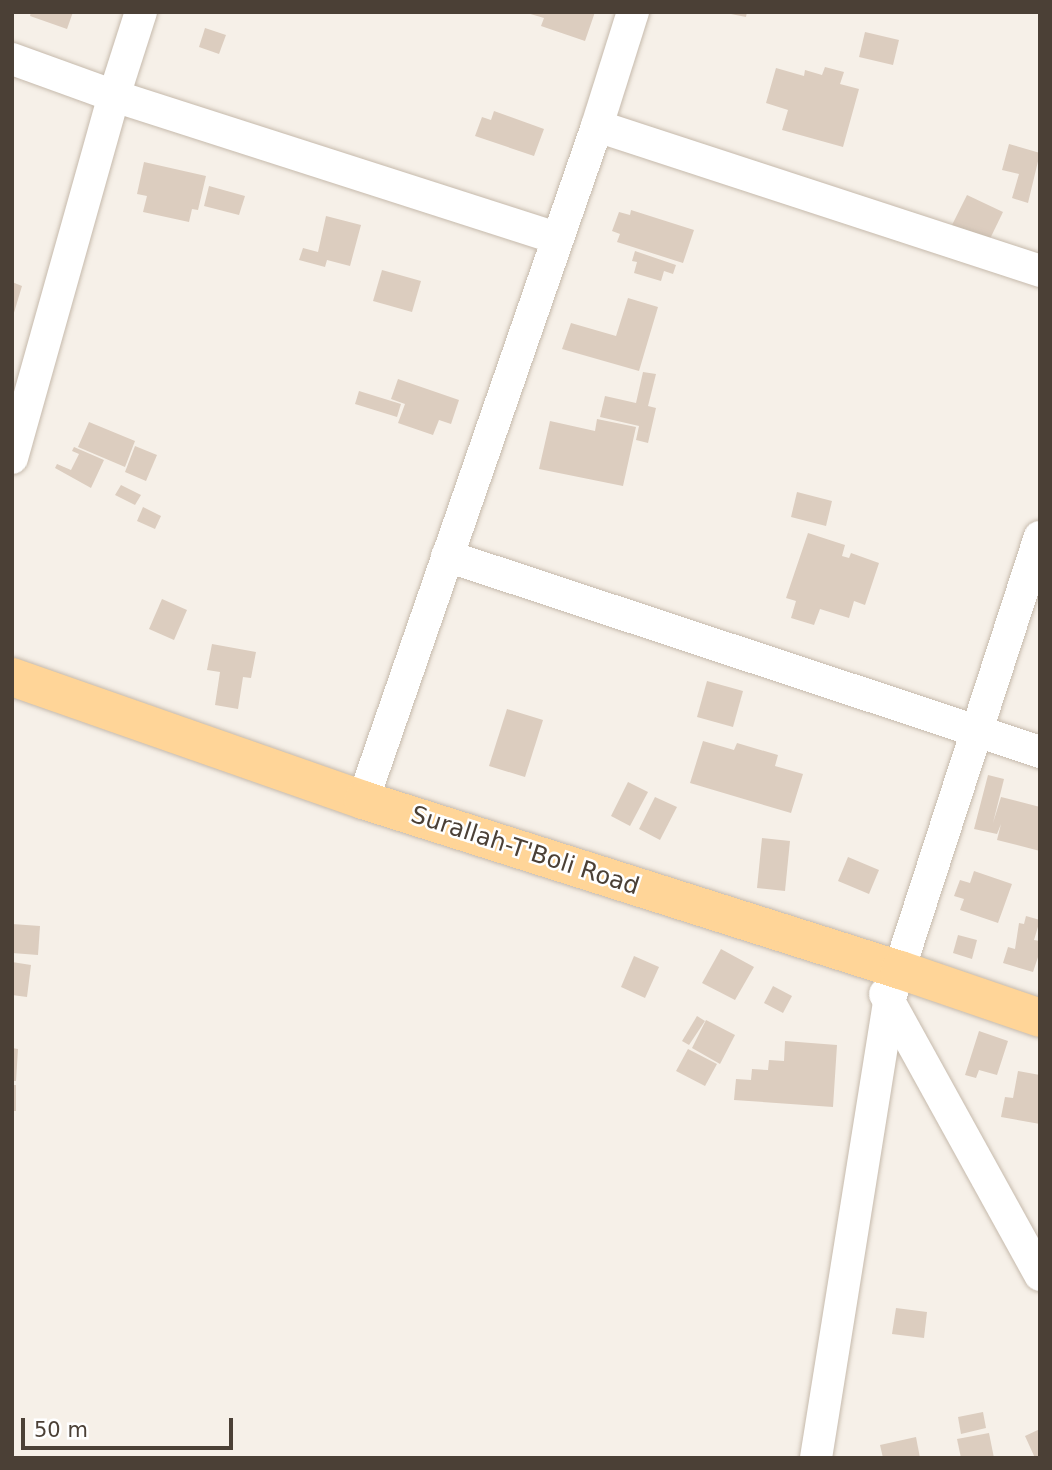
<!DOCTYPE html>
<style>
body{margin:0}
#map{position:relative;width:1052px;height:1470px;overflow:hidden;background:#f6f0e8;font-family:"DejaVu Sans",sans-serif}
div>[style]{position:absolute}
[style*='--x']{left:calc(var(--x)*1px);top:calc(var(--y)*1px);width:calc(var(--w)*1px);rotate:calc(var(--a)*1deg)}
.building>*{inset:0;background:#dccdbf}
.roads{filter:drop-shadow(0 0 2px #c6baac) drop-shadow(0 0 2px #c6baac)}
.minor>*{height:32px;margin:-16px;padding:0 16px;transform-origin:16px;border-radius:16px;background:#fff}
.major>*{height:38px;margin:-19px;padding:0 19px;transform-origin:19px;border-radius:19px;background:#ffd598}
span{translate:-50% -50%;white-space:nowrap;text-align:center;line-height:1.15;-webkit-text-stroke:5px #fff;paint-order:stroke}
.street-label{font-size:24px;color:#4b4036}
.frame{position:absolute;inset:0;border:14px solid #4b4036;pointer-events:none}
.scale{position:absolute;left:21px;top:1418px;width:212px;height:32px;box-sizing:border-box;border:4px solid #4b4036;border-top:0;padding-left:9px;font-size:21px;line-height:24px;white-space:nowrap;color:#4b4036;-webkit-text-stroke:5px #fff;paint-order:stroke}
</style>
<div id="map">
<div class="building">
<i style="clip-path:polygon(31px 12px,73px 12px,67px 29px,30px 16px)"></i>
<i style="clip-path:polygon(595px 12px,585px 41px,541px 26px,544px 18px,527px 13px)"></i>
<i style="clip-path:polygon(721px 12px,747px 12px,746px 17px)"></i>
<i style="clip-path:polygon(205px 28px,226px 35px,219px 54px,199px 47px)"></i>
<i style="clip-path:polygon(865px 32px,899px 40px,893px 65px,859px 57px)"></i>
<i style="clip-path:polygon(825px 67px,844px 72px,840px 84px,859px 89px,843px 147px,782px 130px,788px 110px,766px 103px,776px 68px,804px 76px,805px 70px,822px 75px)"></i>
<i style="clip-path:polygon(494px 111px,544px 129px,534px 156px,475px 136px,482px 117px,491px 120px)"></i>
<i style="clip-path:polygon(1009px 144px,1040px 153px,1028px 203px,1012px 198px,1019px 174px,1002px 170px)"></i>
<i style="clip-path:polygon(144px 162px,206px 176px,198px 210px,192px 209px,189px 222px,143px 212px,147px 196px,137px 194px)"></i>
<i style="clip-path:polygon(209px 186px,245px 196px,239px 215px,204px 206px)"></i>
<i style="clip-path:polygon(967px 195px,1003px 212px,986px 247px,950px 229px)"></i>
<i style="clip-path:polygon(631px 210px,694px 230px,683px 263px,617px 242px,620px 234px,612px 231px,619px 212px,630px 215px)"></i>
<i style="clip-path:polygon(326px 216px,361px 225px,350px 266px,327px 260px,325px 267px,299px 260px,303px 248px,318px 252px)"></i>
<i style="clip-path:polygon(635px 251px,676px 265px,673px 274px,664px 271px,661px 281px,634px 273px,637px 262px,632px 261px)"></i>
<i style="clip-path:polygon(382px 270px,421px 281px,412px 312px,373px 301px)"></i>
<i style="clip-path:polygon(12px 282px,22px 286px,13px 316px,12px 316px)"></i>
<i style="clip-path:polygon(628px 298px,658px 307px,639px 371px,562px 349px,571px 323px,616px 336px)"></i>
<i style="clip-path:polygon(643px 372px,656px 374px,648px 406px,656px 408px,648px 443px,636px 440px,639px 426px,600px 417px,605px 396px,636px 403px)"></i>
<i style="clip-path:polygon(398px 379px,459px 400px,451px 424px,439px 420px,433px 435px,398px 423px,405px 404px,391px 399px)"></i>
<i style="clip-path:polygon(359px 391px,401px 404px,397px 417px,355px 404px)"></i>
<i style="clip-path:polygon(597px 419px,636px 427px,623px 486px,539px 469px,550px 421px,595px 431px)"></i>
<i style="clip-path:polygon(89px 422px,135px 441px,125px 467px,78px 447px)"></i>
<i style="clip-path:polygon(135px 446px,157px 455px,146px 481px,125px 472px)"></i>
<i style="clip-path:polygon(74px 447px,104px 460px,91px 488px,55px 468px,57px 464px,71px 470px,79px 454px,72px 451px)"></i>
<i style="clip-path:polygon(121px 485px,141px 495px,135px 505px,115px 495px)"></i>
<i style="clip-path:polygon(797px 492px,832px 501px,826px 526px,791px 517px)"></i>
<i style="clip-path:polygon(143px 507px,161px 516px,155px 529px,137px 521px)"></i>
<i style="clip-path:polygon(808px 533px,845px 545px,842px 556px,849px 558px,851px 553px,879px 563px,865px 605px,854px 601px,849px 618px,820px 609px,814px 625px,791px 618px,796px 601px,786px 598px)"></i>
<i style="clip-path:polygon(162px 599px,187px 610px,174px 640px,149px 629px)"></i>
<i style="clip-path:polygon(212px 644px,256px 652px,251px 678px,243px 677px,238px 709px,215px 705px,220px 672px,207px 670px)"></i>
<i style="clip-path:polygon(707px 681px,743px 691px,733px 727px,697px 717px)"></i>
<i style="clip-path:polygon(507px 709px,543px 720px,525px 777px,489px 766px)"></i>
<i style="clip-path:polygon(703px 741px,734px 750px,737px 743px,778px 755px,775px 766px,803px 774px,791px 813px,690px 783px)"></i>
<i style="clip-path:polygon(988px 775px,1004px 779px,993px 823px,1001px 797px,1040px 807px,1040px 851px,997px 840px,1001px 824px,997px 834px,974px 829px)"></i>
<i style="clip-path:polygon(628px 782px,648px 792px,630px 826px,611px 816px)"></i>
<i style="clip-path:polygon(655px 797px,677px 807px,660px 840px,639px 829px)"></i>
<i style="clip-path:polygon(762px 838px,790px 841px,785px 891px,757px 888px)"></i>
<i style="clip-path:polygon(848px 857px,879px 870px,869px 894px,838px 881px)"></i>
<i style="clip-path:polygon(974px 871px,1012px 884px,998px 923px,960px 910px,964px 899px,954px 896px,960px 880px,970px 883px)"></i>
<i style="clip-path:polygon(1026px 916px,1040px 920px,1034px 940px,1040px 941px,1040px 951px,1033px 972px,1003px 963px,1008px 947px,1015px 949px,1019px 923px,1024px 924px)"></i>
<i style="clip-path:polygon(12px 924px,40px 926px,38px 955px,12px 953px)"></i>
<i style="clip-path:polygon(958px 935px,977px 940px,972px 959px,953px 953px)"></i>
<i style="clip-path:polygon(721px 949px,754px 967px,735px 1000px,702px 983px)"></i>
<i style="clip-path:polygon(634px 956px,659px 967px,645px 998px,621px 987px)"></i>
<i style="clip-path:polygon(12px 962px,31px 965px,27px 997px,12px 995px)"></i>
<i style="clip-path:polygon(773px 986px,792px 996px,783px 1013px,764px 1003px)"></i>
<i style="clip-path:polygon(697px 1016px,705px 1021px,689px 1045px,682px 1041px)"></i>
<i style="clip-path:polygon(706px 1020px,735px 1035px,720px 1064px,692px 1048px)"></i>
<i style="clip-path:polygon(979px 1031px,1008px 1041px,997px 1075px,979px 1070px,976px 1078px,965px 1075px)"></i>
<i style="clip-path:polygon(785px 1041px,837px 1045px,833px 1107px,734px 1100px,736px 1079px,751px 1080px,752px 1069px,768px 1070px,769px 1060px,784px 1061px)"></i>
<i style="clip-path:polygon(12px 1048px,18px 1049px,16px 1081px,12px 1081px)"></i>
<i style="clip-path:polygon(688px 1049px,717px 1064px,705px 1086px,676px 1071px)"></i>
<i style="clip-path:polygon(1018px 1071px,1040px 1075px,1040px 1124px,1001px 1117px,1005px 1097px,1013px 1098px)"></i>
<i style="clip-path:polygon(12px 1085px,16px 1085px,16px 1111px,12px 1111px)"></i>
<i style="clip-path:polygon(896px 1308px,927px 1312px,924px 1338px,892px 1334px)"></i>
<i style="clip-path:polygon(983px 1412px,986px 1428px,961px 1434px,958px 1417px)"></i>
<i style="clip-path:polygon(1040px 1429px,1040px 1458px,1035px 1458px,1025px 1436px)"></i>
<i style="clip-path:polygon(989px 1433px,994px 1458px,961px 1458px,957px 1439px)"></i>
<i style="clip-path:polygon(916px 1437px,920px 1458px,883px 1458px,880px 1445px)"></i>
</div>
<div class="roads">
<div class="minor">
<i style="--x:12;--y:59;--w:109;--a:19.9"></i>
<i style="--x:114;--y:96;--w:465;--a:17.8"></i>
<i style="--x:597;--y:126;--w:466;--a:18.1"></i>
<i style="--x:12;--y:458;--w:376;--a:-74.3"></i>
<i style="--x:114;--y:96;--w:88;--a:-72.2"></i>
<i style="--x:447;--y:556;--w:625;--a:18.29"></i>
<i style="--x:363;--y:800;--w:713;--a:-70.85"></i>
<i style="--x:597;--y:126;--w:120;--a:-72.5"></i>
<i style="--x:885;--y:994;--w:321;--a:61.1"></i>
<i style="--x:816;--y:1458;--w:463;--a:-80.9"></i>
<i style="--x:889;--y:1001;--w:488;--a:-72"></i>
</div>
<div class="major">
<i style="--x:12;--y:677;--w:372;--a:19.3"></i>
<i style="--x:363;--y:800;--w:563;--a:17.57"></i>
<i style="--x:900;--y:970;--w:148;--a:18.9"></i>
</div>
</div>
<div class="street-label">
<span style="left:525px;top:851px;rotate:18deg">Surallah-T'Boli Road</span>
</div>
<div class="frame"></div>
<div class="scale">50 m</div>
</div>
